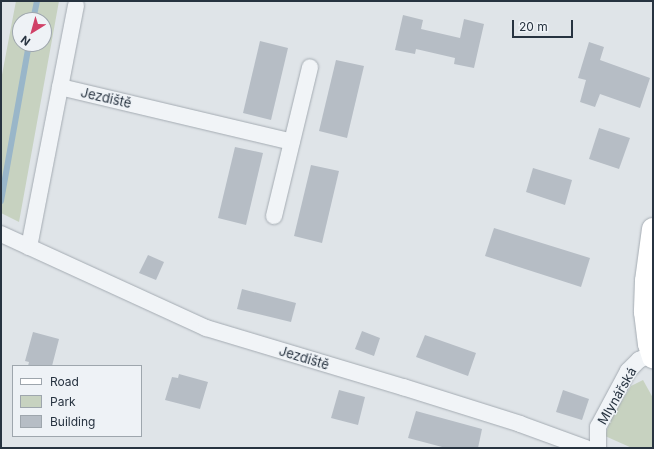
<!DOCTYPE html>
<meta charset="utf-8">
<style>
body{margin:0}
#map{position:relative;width:654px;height:449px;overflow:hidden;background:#dfe4e8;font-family:Inter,sans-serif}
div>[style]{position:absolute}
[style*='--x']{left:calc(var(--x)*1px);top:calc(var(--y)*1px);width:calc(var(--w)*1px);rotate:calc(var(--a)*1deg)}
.green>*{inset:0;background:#c7d2c0}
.stream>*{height:6px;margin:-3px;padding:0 3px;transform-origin:3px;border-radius:3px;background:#99b6c9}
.building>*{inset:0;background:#b6bdc5}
.roads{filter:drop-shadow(0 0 1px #a4abb2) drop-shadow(0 0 1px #a4abb2)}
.street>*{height:16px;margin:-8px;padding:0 8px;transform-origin:8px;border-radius:8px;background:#f1f4f7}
.secondary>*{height:22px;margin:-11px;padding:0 11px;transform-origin:11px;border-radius:11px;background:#fff}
span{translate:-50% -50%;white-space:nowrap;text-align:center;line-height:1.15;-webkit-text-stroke:3px #eef2f6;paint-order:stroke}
.street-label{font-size:13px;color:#273340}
.frame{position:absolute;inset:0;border:2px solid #273340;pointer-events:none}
.legend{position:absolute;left:12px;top:365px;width:130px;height:72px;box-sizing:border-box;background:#eef2f6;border:1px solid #9ea6ad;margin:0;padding:5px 7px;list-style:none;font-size:12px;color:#273340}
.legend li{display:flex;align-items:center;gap:8px;height:20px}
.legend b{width:20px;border:1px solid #9ea6ad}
.north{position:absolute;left:12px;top:12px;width:40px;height:40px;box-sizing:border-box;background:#eef2f6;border:1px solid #9ea6ad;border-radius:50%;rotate:217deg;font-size:11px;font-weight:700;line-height:16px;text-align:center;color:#273340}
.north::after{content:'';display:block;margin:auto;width:14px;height:18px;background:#d04167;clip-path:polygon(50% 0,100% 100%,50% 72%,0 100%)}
.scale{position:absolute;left:512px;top:20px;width:61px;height:18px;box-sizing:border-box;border:2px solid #273340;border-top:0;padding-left:5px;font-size:12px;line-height:14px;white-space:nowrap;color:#273340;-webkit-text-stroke:3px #eef2f6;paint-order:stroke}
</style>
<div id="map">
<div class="green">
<i style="clip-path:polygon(evenodd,16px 1px,59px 1px,19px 222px,1px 213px,1px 80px,16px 1px,20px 20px,44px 20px,44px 44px,20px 44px,20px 20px)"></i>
<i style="clip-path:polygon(643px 380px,653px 398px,653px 448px,632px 448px,605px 436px,610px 421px,631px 386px)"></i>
</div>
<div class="stream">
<i style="--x:33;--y:20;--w:19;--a:-78"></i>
<i style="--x:1;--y:201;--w:159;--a:-79.9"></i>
</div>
<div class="building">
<i style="clip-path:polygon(403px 15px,423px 20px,421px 29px,460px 38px,464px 19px,484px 24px,474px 68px,454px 64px,455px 58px,416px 49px,415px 54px,395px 50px)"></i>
<i style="clip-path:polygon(260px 41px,288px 48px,271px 120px,243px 113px)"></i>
<i style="clip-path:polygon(589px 42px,604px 47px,600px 60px,650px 78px,640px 108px,600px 94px,595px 107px,580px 102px,586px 80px,578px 78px)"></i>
<i style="clip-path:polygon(336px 60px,364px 66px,347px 138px,319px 131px)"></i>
<i style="clip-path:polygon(599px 128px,630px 138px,619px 169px,589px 159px)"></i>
<i style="clip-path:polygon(235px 147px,263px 153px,246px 225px,218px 218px)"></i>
<i style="clip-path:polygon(311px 165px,339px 171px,322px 243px,294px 236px)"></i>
<i style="clip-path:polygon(533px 168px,572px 180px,565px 205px,526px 192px)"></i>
<i style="clip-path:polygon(494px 228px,590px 258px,581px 287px,485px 256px)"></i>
<i style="clip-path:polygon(148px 255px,164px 262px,156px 280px,139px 273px)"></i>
<i style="clip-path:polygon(242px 289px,296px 303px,291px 322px,237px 309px)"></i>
<i style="clip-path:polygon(362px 331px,380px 338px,374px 356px,355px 349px)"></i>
<i style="clip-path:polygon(33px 332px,59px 339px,52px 366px,28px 366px,29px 362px,25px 361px)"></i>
<i style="clip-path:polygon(425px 335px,476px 353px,468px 376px,416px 357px)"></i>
<i style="clip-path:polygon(179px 374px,208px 382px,200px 409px,165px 400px,172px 377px,178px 378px)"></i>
<i style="clip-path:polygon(339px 390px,365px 397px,358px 425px,331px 418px)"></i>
<i style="clip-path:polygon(563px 390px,589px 399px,582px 420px,556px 412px)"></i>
<i style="clip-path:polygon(416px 411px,482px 429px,478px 448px,446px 448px,408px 438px)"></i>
</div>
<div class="roads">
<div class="street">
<i style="--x:60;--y:87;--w:238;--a:13.3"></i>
<i style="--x:274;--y:216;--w:153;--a:-76.4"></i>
<i style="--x:1;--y:234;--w:226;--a:24.6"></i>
<i style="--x:206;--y:328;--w:206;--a:16.7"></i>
<i style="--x:403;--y:387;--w:123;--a:17.5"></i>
<i style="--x:520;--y:424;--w:70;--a:20"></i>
<i style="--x:29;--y:247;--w:246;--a:-79"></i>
<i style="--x:598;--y:448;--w:21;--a:-90"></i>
<i style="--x:598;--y:427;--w:64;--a:-61.8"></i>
<i style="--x:628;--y:371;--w:16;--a:-45"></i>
<i style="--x:639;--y:360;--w:14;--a:-25"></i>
</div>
<div class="secondary">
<i style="--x:653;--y:229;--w:52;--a:97.7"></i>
<i style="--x:646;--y:281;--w:31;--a:92"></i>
<i style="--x:645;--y:312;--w:32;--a:83"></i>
<i style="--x:649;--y:344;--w:14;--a:73"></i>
</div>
</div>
<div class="street-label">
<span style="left:106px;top:98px;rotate:13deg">Jezdiště</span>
<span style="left:304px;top:358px;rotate:17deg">Jezdiště</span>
<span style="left:617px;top:396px;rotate:-60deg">Mlynářská</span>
</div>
<div class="frame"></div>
<ul class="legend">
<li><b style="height:5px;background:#fff"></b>Road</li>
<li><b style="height:11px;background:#c7d2c0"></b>Park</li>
<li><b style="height:11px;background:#b6bdc5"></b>Building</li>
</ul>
<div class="north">N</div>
<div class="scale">20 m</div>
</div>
